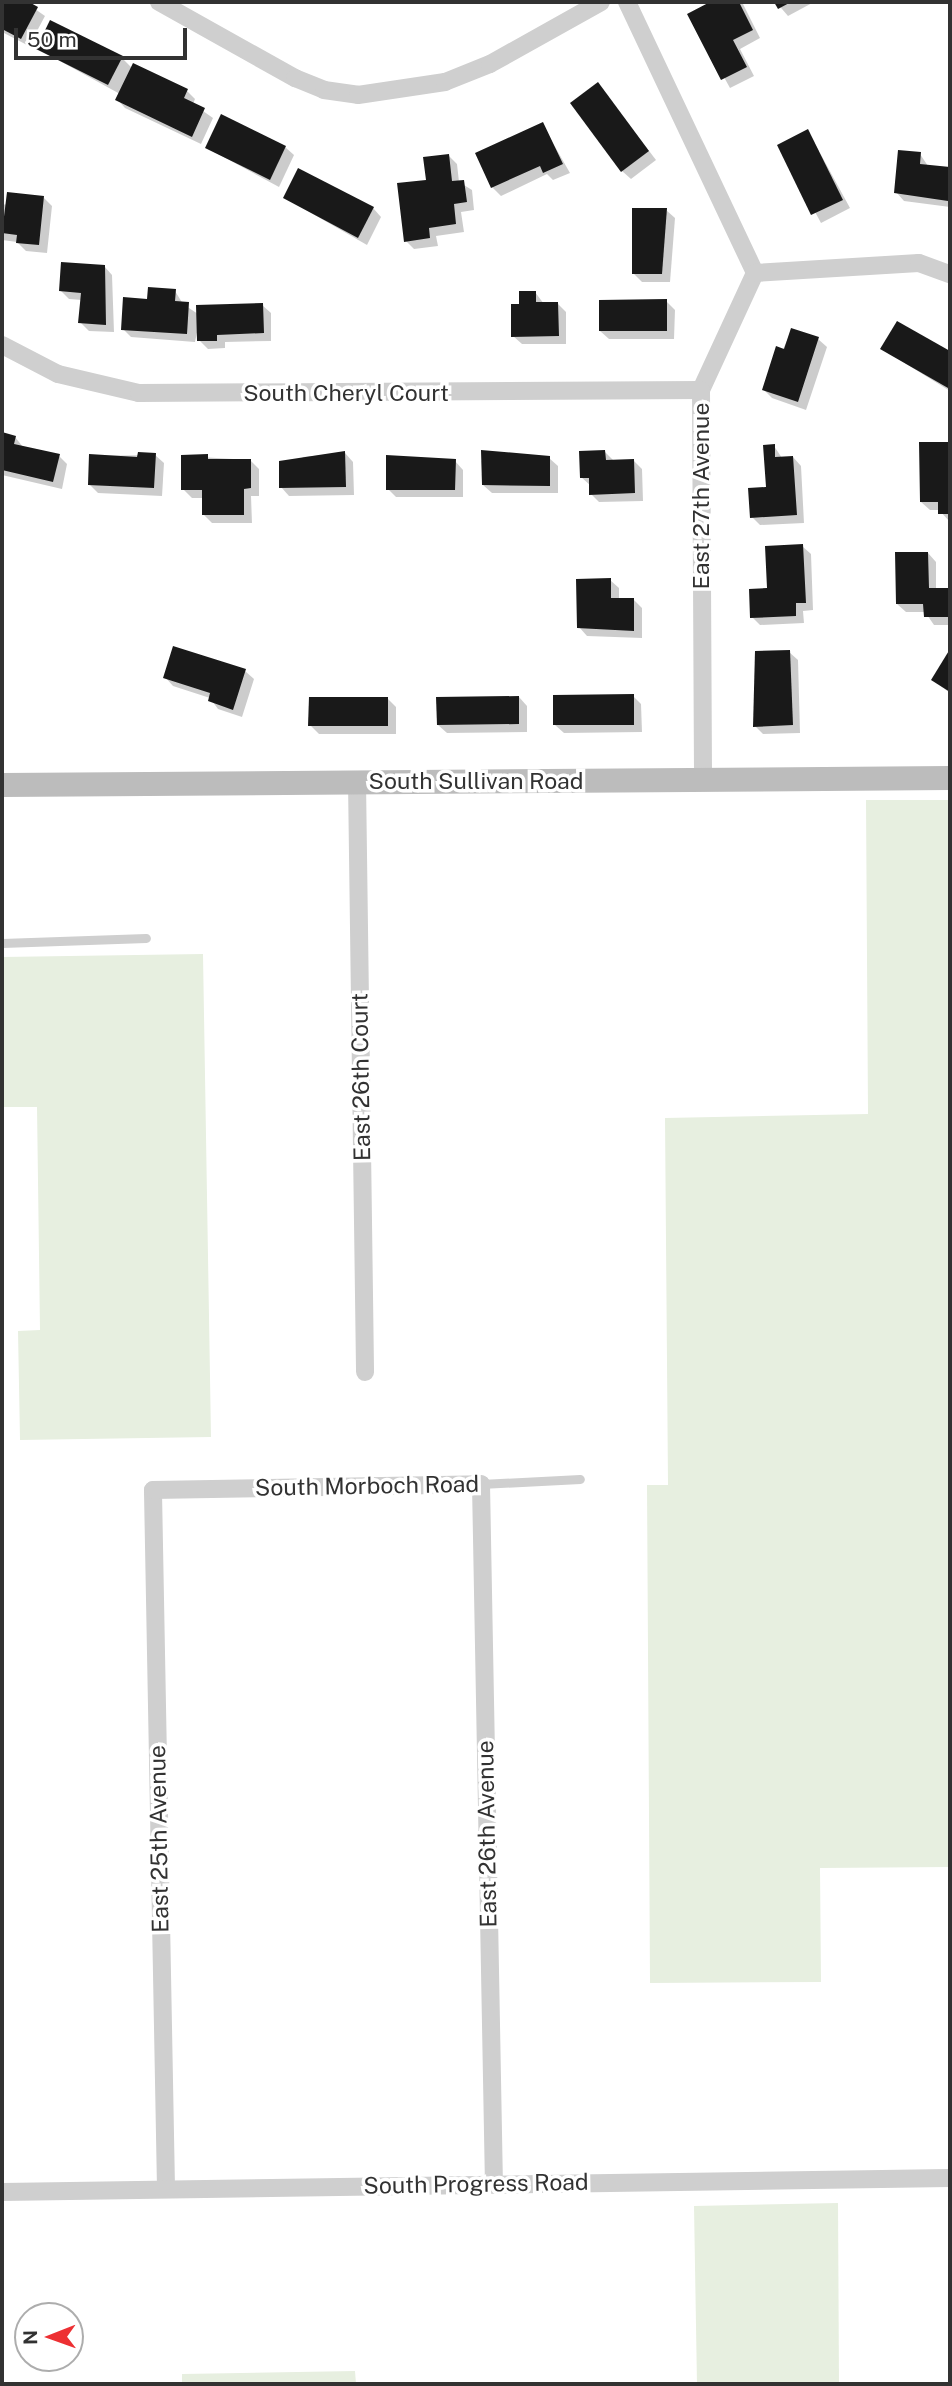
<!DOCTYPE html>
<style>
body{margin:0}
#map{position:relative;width:952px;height:2386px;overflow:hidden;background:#fff;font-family:"Public Sans",sans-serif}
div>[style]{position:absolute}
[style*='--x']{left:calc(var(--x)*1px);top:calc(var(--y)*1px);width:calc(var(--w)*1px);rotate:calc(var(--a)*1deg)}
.green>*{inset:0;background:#e7efe0}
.shadow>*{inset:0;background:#0003}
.building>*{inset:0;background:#191919}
.service>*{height:9px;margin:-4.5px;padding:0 4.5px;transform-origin:4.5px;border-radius:4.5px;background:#cfcfcf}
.minor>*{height:18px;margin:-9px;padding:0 9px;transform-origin:9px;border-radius:9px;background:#cfcfcf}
.secondary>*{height:24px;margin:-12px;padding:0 12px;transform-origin:12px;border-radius:12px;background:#bcbcbc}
span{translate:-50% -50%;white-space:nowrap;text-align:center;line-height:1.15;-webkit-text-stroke:7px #fff;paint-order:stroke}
.street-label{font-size:23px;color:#323232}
.frame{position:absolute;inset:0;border:4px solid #323232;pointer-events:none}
.north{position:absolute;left:14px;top:2302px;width:70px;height:70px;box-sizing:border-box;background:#fff;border:2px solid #adadad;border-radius:50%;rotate:269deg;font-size:19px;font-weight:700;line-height:28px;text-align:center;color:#323232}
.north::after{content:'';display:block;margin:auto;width:24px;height:32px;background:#ed3033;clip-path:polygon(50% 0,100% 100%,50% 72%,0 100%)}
.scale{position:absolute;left:14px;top:28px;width:173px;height:32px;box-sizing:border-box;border:4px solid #323232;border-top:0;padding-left:9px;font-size:21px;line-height:24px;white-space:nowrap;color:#323232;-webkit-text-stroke:5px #fff;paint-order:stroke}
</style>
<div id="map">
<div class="green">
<i style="clip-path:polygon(866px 800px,950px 800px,950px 1867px,820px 1868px,821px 1982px,650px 1983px,647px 1485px,668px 1485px,665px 1118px,868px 1114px)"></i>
<i style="clip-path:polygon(203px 954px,211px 1437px,20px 1440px,18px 1331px,40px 1330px,37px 1107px,2px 1107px,2px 957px)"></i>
<i style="clip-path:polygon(838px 2203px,839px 2384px,697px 2384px,694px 2206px)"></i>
<i style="clip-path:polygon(355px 2371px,356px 2384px,182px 2384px,182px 2374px)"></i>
</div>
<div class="shadow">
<i style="clip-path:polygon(2px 2px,25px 2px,45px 16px,29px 46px,2px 32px)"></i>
<i style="clip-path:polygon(713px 2px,742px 2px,760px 38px,740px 49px,754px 76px,730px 88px,689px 14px)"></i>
<i style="clip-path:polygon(776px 2px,814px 2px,788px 16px)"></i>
<i style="clip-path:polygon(38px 49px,122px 58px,132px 68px,187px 91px,195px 99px,193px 104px,213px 118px,201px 144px,125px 108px,117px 99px,120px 94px)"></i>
<i style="clip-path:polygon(598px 84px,656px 160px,631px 179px,622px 171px)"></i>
<i style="clip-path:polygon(542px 124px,570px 173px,553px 180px,547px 174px,501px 196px,492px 187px)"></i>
<i style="clip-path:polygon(808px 131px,850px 208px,821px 223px,779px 145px)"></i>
<i style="clip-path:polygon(285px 147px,294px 155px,279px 187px,207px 148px)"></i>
<i style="clip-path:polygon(920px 154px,928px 166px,950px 169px,950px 207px,904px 201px,896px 192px)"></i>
<i style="clip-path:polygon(448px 155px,457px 164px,459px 182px,472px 190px,474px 210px,461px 212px,464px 232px,436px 236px,438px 246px,414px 249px,406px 241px,428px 181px)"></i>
<i style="clip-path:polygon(43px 197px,52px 206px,47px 253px,26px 251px,17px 242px,2px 240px,2px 205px)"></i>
<i style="clip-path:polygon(285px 198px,373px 208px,381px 217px,367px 245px)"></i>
<i style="clip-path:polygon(666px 210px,675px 218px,670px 282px,642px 282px,633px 273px)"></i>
<i style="clip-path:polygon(104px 266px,112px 275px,114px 332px,89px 331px,80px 322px,82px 300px,69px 299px,61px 291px)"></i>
<i style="clip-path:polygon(175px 291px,183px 304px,198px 314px,262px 305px,271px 313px,271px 341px,225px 342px,225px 348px,208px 349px,199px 340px,199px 323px,195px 342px,131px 337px,123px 329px,148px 301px)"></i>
<i style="clip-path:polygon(535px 292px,544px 304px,558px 304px,566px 312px,566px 344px,522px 344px,513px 336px,521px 305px)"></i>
<i style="clip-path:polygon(666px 301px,675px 310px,674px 339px,609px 339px,600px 331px)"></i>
<i style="clip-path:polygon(897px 323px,950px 353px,950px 391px,882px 349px)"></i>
<i style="clip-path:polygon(792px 330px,818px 339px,827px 347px,806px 410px,772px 398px,764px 390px)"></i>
<i style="clip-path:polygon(2px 434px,15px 437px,23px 447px,59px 456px,67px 464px,62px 489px,2px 475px)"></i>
<i style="clip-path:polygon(921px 444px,950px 444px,950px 522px,939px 510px,930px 510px,921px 502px)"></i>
<i style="clip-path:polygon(774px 446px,782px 458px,793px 457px,801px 466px,804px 523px,760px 525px,752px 517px,767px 489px)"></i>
<i style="clip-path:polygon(605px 452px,613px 460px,633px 460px,642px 469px,643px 501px,599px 502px,591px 494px,591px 486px,581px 477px)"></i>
<i style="clip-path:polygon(345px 453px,353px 462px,354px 495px,289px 496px,281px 487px,303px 457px)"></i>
<i style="clip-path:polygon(155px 455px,164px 463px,162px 496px,98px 493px,89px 484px,91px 456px)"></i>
<i style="clip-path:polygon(183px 456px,250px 460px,259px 469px,259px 496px,251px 496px,252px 523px,212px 523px,204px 515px,203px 498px,192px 498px,183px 489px)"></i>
<i style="clip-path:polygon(549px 458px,558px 466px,558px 493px,492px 493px,483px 485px)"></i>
<i style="clip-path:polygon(455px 461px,463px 470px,463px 497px,396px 497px,388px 489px)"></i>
<i style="clip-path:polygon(802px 546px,811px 554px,813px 610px,803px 611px,804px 623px,760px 625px,752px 617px)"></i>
<i style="clip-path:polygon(928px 553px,936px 562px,936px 590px,950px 590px,950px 625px,934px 625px,925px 612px,906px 612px,897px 604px)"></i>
<i style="clip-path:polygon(610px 580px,619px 588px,619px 600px,633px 599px,642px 608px,642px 638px,587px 636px,579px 627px)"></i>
<i style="clip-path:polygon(175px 648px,245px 671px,254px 679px,242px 717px,218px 709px,210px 698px,173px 686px,165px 677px)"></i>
<i style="clip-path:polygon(789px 652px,798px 660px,800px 733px,763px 734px,755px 726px)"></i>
<i style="clip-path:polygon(950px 652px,950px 693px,933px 680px)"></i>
<i style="clip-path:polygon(633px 696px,641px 704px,642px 732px,564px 733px,555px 725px)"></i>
<i style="clip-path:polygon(519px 697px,527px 706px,527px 732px,447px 733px,438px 725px)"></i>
<i style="clip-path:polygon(388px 699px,396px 707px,396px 734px,319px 734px,310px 725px)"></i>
</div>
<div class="building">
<i style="clip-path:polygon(2px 2px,29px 2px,38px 7px,21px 39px,2px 29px)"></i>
<i style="clip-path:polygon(710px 2px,739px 2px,753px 30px,733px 40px,747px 67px,721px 80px,687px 14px)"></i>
<i style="clip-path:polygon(774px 2px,791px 2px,778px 9px)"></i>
<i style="clip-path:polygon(50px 20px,123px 56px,108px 85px,36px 49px)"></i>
<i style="clip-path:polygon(133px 63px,188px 89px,184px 98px,205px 108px,192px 137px,115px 100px)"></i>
<i style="clip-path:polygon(598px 82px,649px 151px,621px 172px,570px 103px)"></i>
<i style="clip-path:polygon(221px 114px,286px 146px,270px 180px,205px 148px)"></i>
<i style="clip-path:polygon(543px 122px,563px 164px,543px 173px,540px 166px,491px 188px,475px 153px)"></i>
<i style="clip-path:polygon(808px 129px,843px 200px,811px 215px,777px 145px)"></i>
<i style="clip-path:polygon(898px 150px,921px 152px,920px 164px,950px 167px,948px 201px,894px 193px)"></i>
<i style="clip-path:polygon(449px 154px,452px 181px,464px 180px,467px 202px,454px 204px,456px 224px,429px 228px,430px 238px,404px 242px,397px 183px,426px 180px,423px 157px)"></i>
<i style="clip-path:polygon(298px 168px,374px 207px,358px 238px,283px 198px)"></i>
<i style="clip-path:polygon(7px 192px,44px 196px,39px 245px,16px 243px,17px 235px,2px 233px)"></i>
<i style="clip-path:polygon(632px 208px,667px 208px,662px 274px,632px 274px)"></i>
<i style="clip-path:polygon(61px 262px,105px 265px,106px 325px,78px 323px,81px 293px,59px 291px)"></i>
<i style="clip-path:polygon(148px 287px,176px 289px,175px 301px,189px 302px,187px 334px,121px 330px,123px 297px,147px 299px)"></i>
<i style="clip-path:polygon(519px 291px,536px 291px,536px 302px,558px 302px,559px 336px,511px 337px,511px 304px,519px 304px)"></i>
<i style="clip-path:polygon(667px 299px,667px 331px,599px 331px,599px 300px)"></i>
<i style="clip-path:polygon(263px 303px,264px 333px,217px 335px,217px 341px,197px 341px,196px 305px)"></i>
<i style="clip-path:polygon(897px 321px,950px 351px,948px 388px,880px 349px)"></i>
<i style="clip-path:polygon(791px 328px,819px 337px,798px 402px,762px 390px,776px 346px,784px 349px)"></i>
<i style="clip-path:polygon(2px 432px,16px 436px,14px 444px,60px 454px,53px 482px,2px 470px)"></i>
<i style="clip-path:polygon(919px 442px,950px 442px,950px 514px,938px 514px,938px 502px,920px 502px)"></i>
<i style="clip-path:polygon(775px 444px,775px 457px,793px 456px,797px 515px,750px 518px,748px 488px,766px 487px,763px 445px)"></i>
<i style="clip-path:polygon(481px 450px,550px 456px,550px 486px,482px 485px)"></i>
<i style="clip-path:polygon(605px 450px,606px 460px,634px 459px,635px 493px,589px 495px,589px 478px,580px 478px,579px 451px)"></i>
<i style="clip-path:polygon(345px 451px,346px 487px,279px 488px,279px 461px)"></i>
<i style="clip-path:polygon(138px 452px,156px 453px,154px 488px,88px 485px,89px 454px,137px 457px)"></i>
<i style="clip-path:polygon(208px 454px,208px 459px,251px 459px,251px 488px,244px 489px,244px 515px,202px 515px,202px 490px,181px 490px,181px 455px)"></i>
<i style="clip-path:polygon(386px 455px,456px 459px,455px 490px,386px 490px)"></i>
<i style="clip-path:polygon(803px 544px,806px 603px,796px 603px,796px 616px,750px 618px,749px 589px,767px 588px,765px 546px)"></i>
<i style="clip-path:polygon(895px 552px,928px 552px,929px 588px,950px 588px,950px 617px,924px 617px,923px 604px,896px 604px)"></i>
<i style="clip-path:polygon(611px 578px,611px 598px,634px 598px,634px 631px,577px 628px,576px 579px)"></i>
<i style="clip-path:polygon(173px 646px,246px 669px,233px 710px,208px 701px,210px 693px,163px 678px)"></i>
<i style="clip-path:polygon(950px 649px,950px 692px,931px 680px)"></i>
<i style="clip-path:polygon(790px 650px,793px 725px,753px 727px,755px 651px)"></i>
<i style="clip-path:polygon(634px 694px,634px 725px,553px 725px,553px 695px)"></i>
<i style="clip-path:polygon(519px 696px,519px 724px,437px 725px,436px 697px)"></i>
<i style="clip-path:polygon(309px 697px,388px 697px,388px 726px,308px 726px)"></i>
</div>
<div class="service">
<i style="--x:2;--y:943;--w:144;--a:-2"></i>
<i style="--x:481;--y:1484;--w:99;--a:-2.9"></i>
</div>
<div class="minor">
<i style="--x:159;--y:2;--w:156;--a:29.2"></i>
<i style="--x:295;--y:78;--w:31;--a:22"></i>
<i style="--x:324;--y:90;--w:34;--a:8"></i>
<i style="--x:358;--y:95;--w:88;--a:-8.5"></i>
<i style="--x:445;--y:82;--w:48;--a:-21.8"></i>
<i style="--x:490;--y:64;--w:127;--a:-29.2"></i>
<i style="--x:627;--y:2;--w:300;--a:64.7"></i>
<i style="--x:755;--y:273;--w:129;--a:114.8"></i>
<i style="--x:701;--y:390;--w:390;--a:89.7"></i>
<i style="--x:755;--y:273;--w:164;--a:-3.5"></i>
<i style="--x:919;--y:263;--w:33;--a:20"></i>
<i style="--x:2;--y:345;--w:63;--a:27.4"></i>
<i style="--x:58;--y:374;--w:83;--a:13.2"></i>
<i style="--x:139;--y:393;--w:562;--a:-0.31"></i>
<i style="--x:357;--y:781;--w:591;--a:89.22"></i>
<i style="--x:166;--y:2188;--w:698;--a:-91.07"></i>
<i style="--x:153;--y:1490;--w:328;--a:-1"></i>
<i style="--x:481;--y:1484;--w:700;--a:88.94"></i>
<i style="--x:2;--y:2192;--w:948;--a:-0.85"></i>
</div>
<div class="secondary">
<i style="--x:2;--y:785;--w:948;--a:-0.42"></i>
</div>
<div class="street-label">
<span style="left:346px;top:393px">South Cheryl Court</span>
<span style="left:701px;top:496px;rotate:-90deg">East 27th Avenue</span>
<span style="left:476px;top:781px">South Sullivan Road</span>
<span style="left:361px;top:1077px;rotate:-91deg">East 26th Court</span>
<span style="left:367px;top:1486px;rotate:-1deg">South Morboch Road</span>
<span style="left:487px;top:1834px;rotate:-91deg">East 26th Avenue</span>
<span style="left:159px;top:1839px;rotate:-91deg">East 25th Avenue</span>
<span style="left:476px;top:2184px;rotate:-1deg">South Progress Road</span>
</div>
<div class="frame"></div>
<div class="north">N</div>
<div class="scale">50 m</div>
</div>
